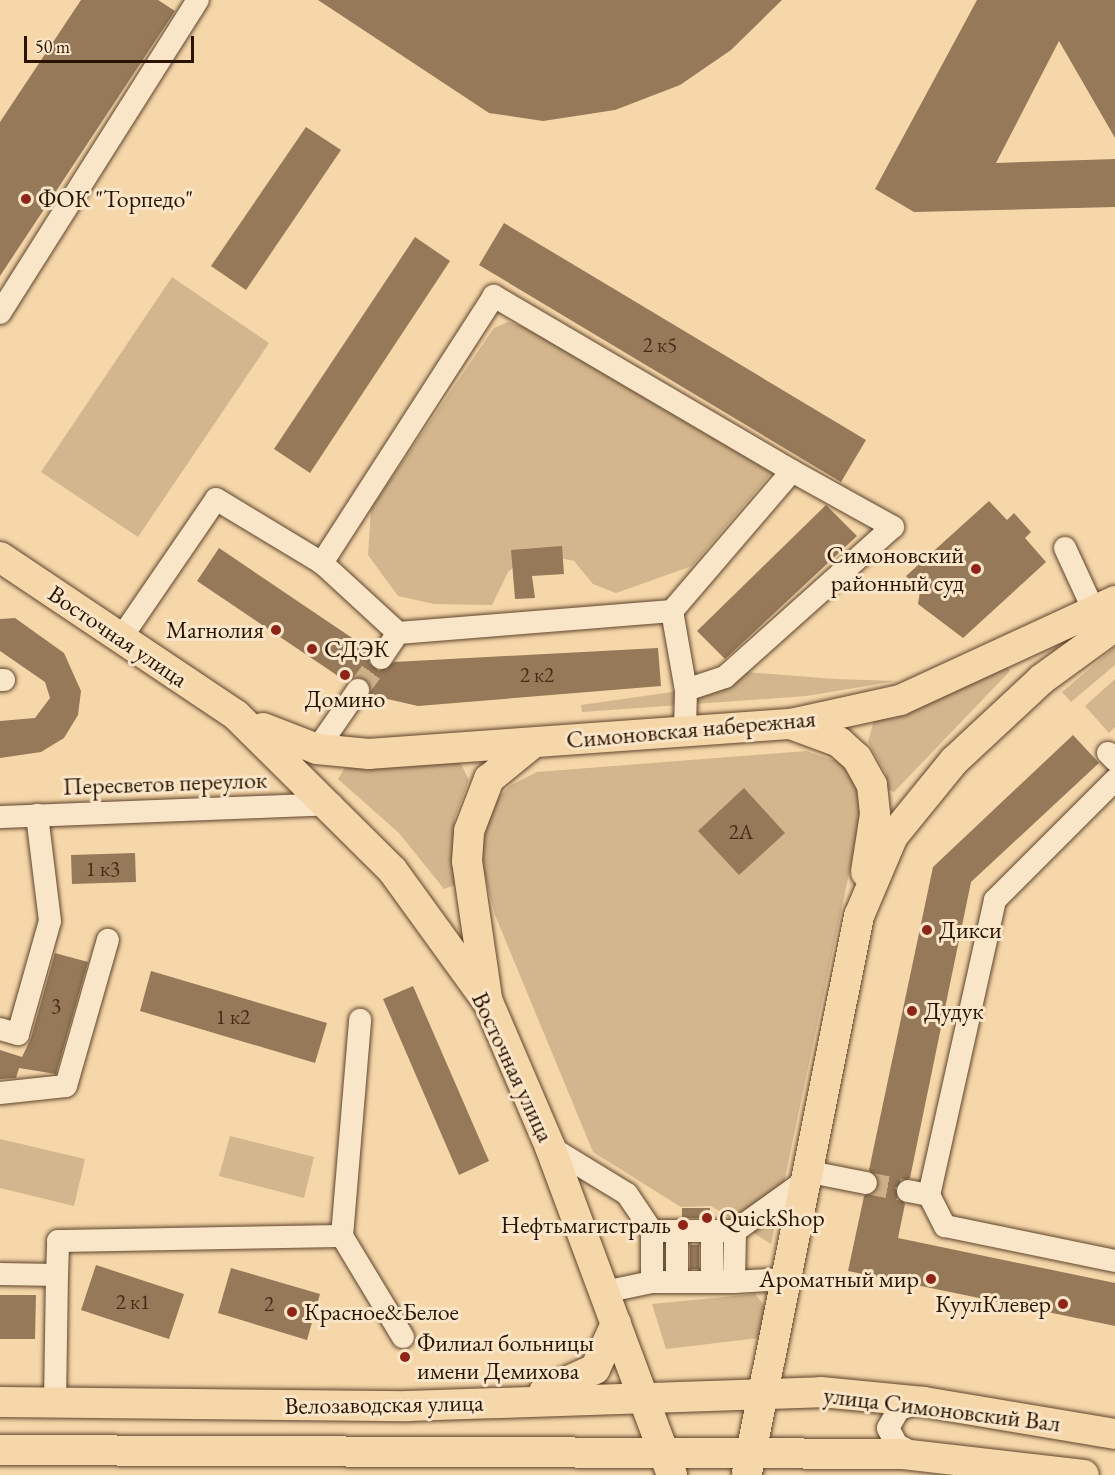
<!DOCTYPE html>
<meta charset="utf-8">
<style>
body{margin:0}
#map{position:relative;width:1115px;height:1475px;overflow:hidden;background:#f6d7aa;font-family:"EB Garamond",serif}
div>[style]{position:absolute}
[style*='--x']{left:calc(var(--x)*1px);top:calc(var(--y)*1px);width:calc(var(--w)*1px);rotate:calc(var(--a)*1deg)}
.green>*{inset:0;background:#d3b68d}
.building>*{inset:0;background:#957959}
.minor-tunnel>*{height:22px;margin-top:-11px;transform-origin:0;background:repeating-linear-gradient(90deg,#cdb088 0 22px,transparent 0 33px)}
.roads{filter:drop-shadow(0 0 2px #5e442c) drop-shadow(0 0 2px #5e442c)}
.minor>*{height:22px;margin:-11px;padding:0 11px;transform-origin:11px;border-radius:11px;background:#f9e5c8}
.major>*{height:30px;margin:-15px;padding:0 15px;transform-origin:15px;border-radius:15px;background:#f6d7aa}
.dots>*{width:16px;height:16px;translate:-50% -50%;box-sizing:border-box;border:3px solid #f9e5c8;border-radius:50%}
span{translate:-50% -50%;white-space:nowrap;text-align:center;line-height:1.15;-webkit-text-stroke:6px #f9e5c8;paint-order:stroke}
.number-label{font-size:21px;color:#462c18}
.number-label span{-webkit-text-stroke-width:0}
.poi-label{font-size:24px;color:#2b1302}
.left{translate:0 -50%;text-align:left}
.right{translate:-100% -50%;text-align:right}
.street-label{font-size:24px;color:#2b1302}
.scale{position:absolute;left:24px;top:36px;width:170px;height:27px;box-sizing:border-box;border:3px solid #2b1302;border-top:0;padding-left:8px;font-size:18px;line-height:21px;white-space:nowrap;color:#2b1302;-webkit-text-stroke:4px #f9e5c8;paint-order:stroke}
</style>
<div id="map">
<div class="green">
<i style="clip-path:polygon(172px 277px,269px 343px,138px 537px,41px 472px)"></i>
<i style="clip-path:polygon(508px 322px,538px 331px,773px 471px,692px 566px,616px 593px,593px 584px,574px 561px,532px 552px,508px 572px,492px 605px,434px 604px,398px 596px,368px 555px,371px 508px,494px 328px)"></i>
<i style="clip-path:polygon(1115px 647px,1115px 665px,1071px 702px,1062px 692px)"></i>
<i style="clip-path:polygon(1005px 662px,1010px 671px,894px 792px,886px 789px,886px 773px,868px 742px,874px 720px)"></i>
<i style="clip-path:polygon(732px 671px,835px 679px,896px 681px,807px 696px,582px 712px,581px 705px,686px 690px)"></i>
<i style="clip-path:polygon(1115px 679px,1115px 727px,1109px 733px,1085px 706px)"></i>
<i style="clip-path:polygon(806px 751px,842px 763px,865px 798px,771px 1244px,711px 1206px,681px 1207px,593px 1152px,495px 915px,480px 856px,491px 804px,511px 785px,537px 772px)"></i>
<i style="clip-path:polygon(460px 762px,469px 780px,454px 820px,460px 883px,444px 889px,399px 833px,338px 779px,345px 768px)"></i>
<i style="clip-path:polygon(230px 1136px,314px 1157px,304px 1198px,219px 1176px)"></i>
<i style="clip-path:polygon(0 1139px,85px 1159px,74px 1206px,0 1188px)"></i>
<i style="clip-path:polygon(755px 1294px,767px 1309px,759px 1338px,666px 1349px,652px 1304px)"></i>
</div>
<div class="building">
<i style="clip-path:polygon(81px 0,158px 0,175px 11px,0 276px,0 122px)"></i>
<i style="clip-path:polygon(318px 0,782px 0,731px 50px,680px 85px,615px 110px,543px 121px,489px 113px)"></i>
<i style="clip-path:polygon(977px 0,1115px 0,1115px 138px,1059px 41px,996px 163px,1115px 159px,1115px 207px,914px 212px,875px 189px)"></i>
<i style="clip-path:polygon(306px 127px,341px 150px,246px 290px,211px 266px)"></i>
<i style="clip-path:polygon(504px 223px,866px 440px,841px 482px,479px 265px)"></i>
<i style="clip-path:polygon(415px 237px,450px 261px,310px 473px,274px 449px)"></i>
<i style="clip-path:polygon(989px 501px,1007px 520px,1014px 513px,1031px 532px,1025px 538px,1046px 562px,963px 638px,918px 604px,920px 591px,906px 576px)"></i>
<i style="clip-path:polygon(826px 505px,857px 536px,725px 659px,697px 631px)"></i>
<i style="clip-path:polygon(562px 546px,564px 574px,532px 576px,535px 598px,515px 599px,511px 550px)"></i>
<i style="clip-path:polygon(219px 548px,370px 650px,369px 663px,379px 671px,394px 662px,658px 648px,661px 686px,418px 706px,370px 695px,365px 679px,347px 682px,197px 581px)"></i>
<i style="clip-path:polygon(15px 618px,64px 653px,81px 691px,78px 715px,64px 738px,41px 752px,0 758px,0 721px,35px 718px,50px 698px,45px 682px,0 651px,0 619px)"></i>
<i style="clip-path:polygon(1073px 735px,1099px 763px,971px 882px,910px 1178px,895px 1188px,905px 1204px,898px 1238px,1115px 1283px,1115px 1326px,848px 1271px,864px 1196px,879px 1186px,869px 1170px,933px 867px)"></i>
<i style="clip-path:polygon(744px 788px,785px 833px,739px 875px,698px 831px)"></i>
<i style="clip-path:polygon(135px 853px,136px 882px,72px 884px,71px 855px)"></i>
<i style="clip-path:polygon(55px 953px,88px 962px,56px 1074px,19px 1068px,16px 1078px,0 1079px,0 1050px,22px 1057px,31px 1038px)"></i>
<i style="clip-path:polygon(151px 971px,327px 1023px,315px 1063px,140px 1011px)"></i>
<i style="clip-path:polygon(413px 986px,489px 1161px,459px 1175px,383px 999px)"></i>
<i style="clip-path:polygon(682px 1208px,710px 1208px,710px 1218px,682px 1218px)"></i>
<i style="clip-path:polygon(690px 1245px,699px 1245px,699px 1269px,690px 1269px)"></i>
<i style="clip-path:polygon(96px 1265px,184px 1294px,169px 1339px,81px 1310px)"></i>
<i style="clip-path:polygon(231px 1268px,320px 1294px,307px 1340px,218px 1313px)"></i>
<i style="clip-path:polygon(0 1295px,36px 1295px,35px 1339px,0 1339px)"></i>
</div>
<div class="minor-tunnel">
<i style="--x:358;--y:690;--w:39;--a:-54"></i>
<i style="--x:866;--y:1183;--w:43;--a:10.8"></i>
</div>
<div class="roads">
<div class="minor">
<i style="--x:0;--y:313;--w:370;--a:-57.7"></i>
<i style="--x:1065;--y:548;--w:69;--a:65.3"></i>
<i style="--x:672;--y:611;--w:80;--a:80"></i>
<i style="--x:686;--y:690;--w:41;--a:91.4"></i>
<i style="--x:121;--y:638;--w:168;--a:-55.6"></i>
<i style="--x:216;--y:499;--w:124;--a:31.1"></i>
<i style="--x:322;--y:563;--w:103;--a:42.6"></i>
<i style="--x:398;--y:633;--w:275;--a:-4.6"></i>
<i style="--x:672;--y:611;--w:184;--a:-49.4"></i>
<i style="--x:792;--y:471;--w:346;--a:-149.6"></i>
<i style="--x:494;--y:296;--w:318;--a:122.8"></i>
<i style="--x:381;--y:658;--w:30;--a:-56"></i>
<i style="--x:0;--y:680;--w:4;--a:0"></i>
<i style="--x:686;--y:690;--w:41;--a:-18.4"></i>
<i style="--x:725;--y:677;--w:225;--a:-41.8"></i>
<i style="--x:893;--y:527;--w:115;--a:-151"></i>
<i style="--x:317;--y:749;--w:72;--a:-55.2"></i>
<i style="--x:1108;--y:753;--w:10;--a:45"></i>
<i style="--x:1115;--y:780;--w:170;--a:135"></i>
<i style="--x:995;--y:900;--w:302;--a:102.6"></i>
<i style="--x:929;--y:1195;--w:35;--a:63"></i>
<i style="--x:945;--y:1226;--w:174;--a:11.6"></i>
<i style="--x:0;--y:817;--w:332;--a:-2.2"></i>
<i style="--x:0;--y:1029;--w:19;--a:16"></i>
<i style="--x:18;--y:1034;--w:117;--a:-74.2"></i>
<i style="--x:50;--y:921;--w:107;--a:-97"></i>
<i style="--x:0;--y:1093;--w:66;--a:-6.1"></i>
<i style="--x:66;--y:1086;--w:152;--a:-74"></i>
<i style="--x:550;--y:1147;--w:90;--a:31.4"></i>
<i style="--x:627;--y:1194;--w:45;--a:56"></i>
<i style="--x:652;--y:1231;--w:51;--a:90"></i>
<i style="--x:805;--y:1171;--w:62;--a:11.1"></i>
<i style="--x:908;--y:1191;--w:21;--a:11"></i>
<i style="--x:735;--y:1231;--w:82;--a:-35.6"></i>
<i style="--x:342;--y:1236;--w:217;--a:-85.2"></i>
<i style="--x:0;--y:1274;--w:57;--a:1"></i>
<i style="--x:57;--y:1275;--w:128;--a:90.9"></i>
<i style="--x:57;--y:1275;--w:34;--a:-88"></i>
<i style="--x:58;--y:1241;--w:284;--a:-1"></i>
<i style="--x:342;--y:1236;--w:118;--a:58.9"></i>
<i style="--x:677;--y:1282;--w:51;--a:-90"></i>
<i style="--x:712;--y:1282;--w:50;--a:-90"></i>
<i style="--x:734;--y:1282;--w:51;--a:-3.4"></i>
<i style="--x:604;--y:1292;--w:49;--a:-11.8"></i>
<i style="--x:652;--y:1282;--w:82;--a:0"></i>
<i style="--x:734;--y:1282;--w:51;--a:-88.9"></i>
<i style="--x:735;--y:1231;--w:83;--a:180"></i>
<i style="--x:917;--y:1455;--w:22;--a:-153"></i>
<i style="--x:897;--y:1445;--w:19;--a:-118"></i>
<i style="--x:888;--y:1428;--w:22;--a:-60"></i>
<i style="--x:899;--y:1409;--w:22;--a:-16"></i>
</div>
<div class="major">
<i style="--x:0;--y:557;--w:284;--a:33.8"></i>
<i style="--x:236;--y:715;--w:221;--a:44.8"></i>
<i style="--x:393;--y:871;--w:162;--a:54.1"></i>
<i style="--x:488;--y:1002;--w:158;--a:66.8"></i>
<i style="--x:550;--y:1147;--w:350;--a:69.6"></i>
<i style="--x:793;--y:725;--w:49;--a:20.3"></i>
<i style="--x:839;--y:742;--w:24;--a:42"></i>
<i style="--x:857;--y:758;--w:31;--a:61"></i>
<i style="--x:872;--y:785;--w:29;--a:84"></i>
<i style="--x:875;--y:814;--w:59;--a:98.8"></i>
<i style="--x:263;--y:728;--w:58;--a:21.3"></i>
<i style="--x:317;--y:749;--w:52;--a:5.5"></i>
<i style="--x:369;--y:754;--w:423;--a:-4.1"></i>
<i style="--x:791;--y:724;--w:112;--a:-12.4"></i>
<i style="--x:900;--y:700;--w:237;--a:-24.7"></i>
<i style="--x:487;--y:998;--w:138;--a:-98.3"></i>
<i style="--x:467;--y:861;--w:30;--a:-86"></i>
<i style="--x:469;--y:831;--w:56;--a:-69"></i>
<i style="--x:489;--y:779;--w:57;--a:-39.3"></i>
<i style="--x:544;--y:1392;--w:56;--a:-24.3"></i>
<i style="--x:595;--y:1369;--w:50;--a:-65"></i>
<i style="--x:0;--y:1402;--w:408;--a:0.6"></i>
<i style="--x:408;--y:1406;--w:413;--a:-1.9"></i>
<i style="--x:821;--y:1392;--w:103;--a:5.5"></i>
<i style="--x:924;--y:1402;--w:194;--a:9.5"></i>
<i style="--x:0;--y:1450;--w:903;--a:0.25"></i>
<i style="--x:903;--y:1454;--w:182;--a:6.6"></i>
<i style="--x:747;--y:1473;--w:568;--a:-78.63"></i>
<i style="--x:859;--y:916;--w:87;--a:-67"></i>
<i style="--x:893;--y:836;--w:97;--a:-50.9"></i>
<i style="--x:954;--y:761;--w:120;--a:-43"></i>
<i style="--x:1042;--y:679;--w:90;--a:-36"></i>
</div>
</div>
<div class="dots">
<i style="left:26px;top:199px;background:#8f2418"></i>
<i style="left:976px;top:569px;background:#8f2418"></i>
<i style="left:276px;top:630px;background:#8f2418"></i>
<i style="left:312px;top:649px;background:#8f2418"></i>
<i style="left:345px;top:675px;background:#8f2418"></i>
<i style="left:927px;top:930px;background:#8f2418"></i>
<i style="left:912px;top:1011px;background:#8f2418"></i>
<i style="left:707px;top:1218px;background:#8f2418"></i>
<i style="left:683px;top:1225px;background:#8f2418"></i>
<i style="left:931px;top:1279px;background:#8f2418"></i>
<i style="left:1063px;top:1304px;background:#8f2418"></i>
<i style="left:292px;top:1312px;background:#8f2418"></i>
<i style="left:405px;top:1357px;background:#8f2418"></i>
</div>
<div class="number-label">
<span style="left:660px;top:345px">2 к5</span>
<span style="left:537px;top:675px">2 к2</span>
<span style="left:741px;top:832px">2А</span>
<span style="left:103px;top:869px">1 к3</span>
<span style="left:56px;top:1006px">3</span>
<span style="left:233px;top:1017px">1 к2</span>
<span style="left:133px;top:1302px">2 к1</span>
<span style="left:269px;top:1304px">2</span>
</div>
<div class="poi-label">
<span class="left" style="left:38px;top:199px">ФОК "Торпедо"</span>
<span class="right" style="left:964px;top:569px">Симоновский<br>районный суд</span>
<span class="right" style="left:264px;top:630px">Магнолия</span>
<span class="left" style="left:324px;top:649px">СДЭК</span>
<span style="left:345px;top:699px">Домино</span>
<span class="left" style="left:939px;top:930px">Дикси</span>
<span class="left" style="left:924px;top:1011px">Дудук</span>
<span class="left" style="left:719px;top:1218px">QuickShop</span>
<span class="right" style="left:671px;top:1225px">Нефтьмагистраль</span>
<span class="right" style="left:919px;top:1279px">Ароматный мир</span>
<span class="right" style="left:1051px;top:1304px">КуулКлевер</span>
<span class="left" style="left:304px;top:1312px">Красное&amp;Белое</span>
<span class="left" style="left:417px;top:1357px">Филиал больницы<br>имени Демихова</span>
</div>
<div class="street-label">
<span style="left:118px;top:636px;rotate:34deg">Восточная улица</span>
<span style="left:691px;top:729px;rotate:-5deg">Симоновская набережная</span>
<span style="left:165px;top:783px;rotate:-2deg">Пересветов переулок</span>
<span style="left:513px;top:1067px;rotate:65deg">Восточная улица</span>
<span style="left:384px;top:1404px;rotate:-1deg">Велозаводская улица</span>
<span style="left:942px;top:1409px;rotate:7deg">улица Симоновский Вал</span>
</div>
<div class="scale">50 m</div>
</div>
